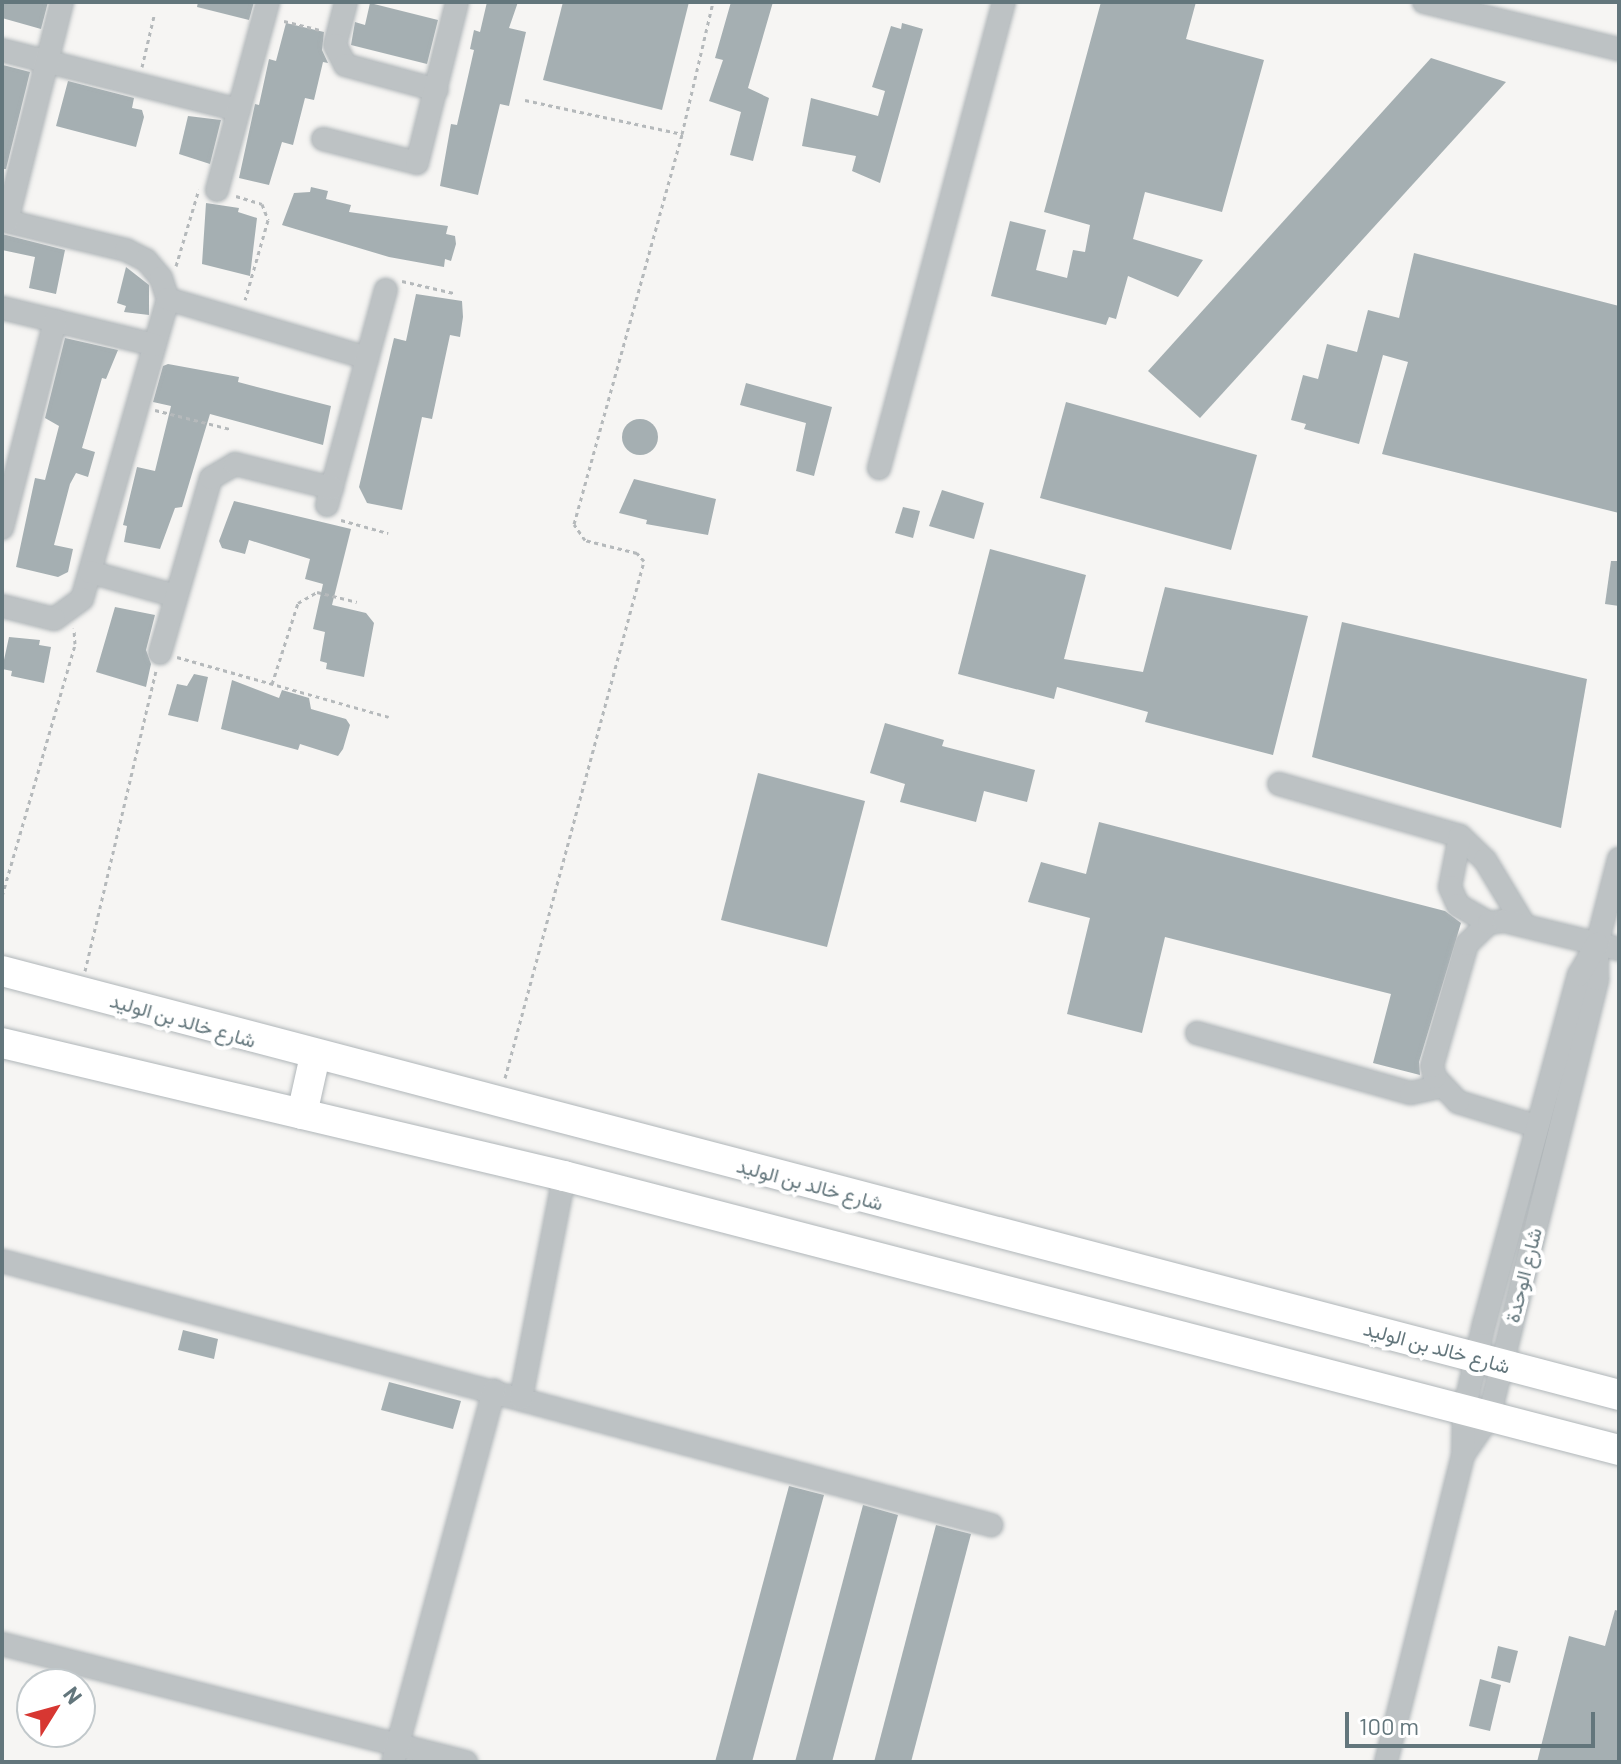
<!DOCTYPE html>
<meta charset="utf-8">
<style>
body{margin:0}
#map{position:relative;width:1621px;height:1764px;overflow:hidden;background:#f6f5f3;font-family:Barlow,Vazirmatn,sans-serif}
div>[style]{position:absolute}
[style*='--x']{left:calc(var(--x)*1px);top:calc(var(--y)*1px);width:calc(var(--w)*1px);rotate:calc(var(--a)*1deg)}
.building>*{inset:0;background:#a5afb2}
.round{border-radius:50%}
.path>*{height:3px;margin-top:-1.5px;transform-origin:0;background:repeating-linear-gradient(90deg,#b5b9bb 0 4px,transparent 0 8px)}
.roads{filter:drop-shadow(0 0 2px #b0b6b9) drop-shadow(0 0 2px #b0b6b9)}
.minor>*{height:22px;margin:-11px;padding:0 11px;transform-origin:11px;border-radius:11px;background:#bdc2c4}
.major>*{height:30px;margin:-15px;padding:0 15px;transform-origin:15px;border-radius:15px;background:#fff}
span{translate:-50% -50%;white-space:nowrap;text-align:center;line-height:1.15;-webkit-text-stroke:8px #fff;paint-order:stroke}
.street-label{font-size:20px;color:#63767c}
.frame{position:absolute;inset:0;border:4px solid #63767c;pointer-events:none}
.north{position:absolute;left:16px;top:1668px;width:80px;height:80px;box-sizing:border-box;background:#fff;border:2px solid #c1c8cb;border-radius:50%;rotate:53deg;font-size:22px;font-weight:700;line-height:32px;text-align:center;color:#63767c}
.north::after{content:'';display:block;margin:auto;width:28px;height:36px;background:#d73732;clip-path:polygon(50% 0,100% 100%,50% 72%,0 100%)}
.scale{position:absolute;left:1345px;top:1712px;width:250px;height:36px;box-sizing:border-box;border:4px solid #63767c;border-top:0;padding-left:10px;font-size:24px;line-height:28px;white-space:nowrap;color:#63767c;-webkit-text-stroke:6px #fff;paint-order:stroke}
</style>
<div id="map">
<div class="building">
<i style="clip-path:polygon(2px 2px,48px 2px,41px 29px,2px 18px)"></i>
<i style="clip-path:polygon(198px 2px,254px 2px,249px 20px,197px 7px)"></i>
<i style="clip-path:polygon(487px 2px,518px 2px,509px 28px,526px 32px,509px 106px,500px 104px,478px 195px,440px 186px,451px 124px,457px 125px,474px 50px,470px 49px,474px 30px,480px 32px)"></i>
<i style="clip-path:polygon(563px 2px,689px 2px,662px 110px,543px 80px)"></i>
<i style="clip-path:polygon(731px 2px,773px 2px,748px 88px,769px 98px,753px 161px,730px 155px,741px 112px,709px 101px,723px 60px,715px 58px)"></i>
<i style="clip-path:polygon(1101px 2px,1196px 2px,1186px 39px,1264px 60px,1222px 212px,1145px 192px,1133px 239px,1203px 260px,1178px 297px,1128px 276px,1116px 319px,1109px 317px,1106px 325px,991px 296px,1010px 221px,1046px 230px,1036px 270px,1067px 278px,1073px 250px,1085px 252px,1090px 225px,1044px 212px)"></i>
<i style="clip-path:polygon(370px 3px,438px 20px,427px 64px,351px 45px,355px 22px,365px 25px)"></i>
<i style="clip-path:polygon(286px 23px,324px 32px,322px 50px,328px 63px,323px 62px,314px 100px,305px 98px,293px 145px,282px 142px,269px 185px,239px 178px,255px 104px,259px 105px,269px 59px,276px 61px)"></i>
<i style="clip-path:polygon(902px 23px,923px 29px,880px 183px,852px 171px,856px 156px,802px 146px,811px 98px,878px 116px,885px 91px,872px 87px,891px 26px,901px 29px)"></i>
<i style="clip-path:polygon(1431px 58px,1506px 82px,1200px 418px,1148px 371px)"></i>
<i style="clip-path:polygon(3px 65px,30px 72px,6px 169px,2px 169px)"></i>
<i style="clip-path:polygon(68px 81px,134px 98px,132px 108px,142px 110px,144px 117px,136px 147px,56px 126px)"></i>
<i style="clip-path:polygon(188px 116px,221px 120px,210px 164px,179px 154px)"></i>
<i style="clip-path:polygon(311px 187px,328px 191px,326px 199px,351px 205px,349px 212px,448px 226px,446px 234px,455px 236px,456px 244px,451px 261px,445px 259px,444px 267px,389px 257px,282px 225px,294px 193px,310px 192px)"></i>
<i style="clip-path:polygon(206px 203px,239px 208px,238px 212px,257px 218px,250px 276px,202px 264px)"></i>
<i style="clip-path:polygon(2px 234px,65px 250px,56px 294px,29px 288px,35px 257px,2px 250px)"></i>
<i style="clip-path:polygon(1414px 253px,1619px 306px,1619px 513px,1382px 454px,1408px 362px,1383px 355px,1359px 444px,1304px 429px,1306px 424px,1291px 420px,1303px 375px,1318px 379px,1327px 344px,1357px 352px,1368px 310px,1399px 318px)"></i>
<i style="clip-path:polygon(126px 267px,149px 285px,149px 315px,124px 312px,126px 306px,117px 303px)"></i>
<i style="clip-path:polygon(416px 294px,462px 301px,463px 317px,460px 337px,450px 335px,432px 419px,422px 417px,402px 510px,367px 503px,359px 487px,394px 338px,406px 341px)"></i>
<i style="clip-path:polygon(65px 338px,118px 350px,106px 379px,102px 378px,82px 448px,95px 452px,88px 477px,76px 473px,70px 484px,54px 545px,73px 549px,68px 572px,58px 577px,16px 567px,35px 478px,45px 480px,59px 426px,45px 418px)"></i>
<i style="clip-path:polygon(168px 364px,239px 377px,238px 382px,331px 406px,323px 445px,210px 414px,182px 507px,175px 508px,160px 549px,124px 542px,127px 526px,123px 525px,137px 467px,155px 471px,171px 406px,153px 402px,163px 366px)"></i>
<i style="clip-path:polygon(746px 383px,832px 407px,814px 476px,796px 471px,806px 423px,740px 405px)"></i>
<i style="clip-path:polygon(1066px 402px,1257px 455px,1231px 550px,1040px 498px)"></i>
<i class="round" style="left:622px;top:419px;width:36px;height:36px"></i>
<i style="clip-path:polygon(634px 479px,716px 499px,708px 535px,646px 524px,647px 520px,619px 513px)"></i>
<i style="clip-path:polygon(942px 490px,984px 503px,974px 539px,929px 526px)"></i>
<i style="clip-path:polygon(234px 501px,351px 529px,332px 605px,366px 613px,374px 623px,364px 677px,326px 669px,327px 663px,320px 661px,325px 632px,313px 629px,323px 584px,305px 579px,310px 559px,249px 540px,245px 554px,222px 548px,219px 541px)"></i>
<i style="clip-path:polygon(903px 507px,920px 511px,913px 538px,895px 533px)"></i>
<i style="clip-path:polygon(990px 549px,1086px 575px,1064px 659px,1143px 672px,1165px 587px,1308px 616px,1273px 755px,1145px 722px,1148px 712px,1057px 687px,1054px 699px,958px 674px)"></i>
<i style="clip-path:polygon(1611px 561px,1619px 561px,1619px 606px,1605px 604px)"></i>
<i style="clip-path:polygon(115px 607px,155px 615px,146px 650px,151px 664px,146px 687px,96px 672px)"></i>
<i style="clip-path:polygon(1342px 622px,1587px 679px,1561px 828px,1312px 757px)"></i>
<i style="clip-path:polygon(9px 637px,40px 640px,39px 645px,51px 647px,44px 683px,11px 676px,12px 671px,2px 669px)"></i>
<i style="clip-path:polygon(194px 674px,208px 677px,198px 722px,168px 715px,177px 684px,187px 686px)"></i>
<i style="clip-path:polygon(232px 680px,279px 698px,282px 690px,309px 698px,311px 709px,346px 719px,350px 725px,343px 749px,338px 756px,300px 744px,298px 750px,221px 729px)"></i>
<i style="clip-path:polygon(885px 723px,944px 740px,942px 746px,1035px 770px,1027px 802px,984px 791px,976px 822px,900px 802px,905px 784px,870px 773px)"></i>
<i style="clip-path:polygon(758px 773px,865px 801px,827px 947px,721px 920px)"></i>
<i style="clip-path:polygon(1099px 822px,1445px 911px,1461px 923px,1419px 1062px,1420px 1075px,1373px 1063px,1391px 994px,1165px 937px,1142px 1033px,1067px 1014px,1090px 918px,1028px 902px,1041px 862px,1086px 874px)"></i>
<i style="clip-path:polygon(183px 1330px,218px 1339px,214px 1359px,178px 1350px)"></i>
<i style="clip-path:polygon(389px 1382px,461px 1401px,453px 1429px,381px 1410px)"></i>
<i style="clip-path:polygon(789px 1486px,824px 1495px,752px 1762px,715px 1762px)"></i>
<i style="clip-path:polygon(863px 1505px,898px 1515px,832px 1762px,795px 1762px)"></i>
<i style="clip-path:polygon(936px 1525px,971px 1534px,911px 1762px,874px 1762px)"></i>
<i style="clip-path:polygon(1615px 1610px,1619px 1611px,1619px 1762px,1537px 1762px,1569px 1636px,1605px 1646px)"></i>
<i style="clip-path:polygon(1498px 1646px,1518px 1651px,1510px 1683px,1491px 1678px)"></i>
<i style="clip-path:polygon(1480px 1679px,1501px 1685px,1490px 1731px,1469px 1726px)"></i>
</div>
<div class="path">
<i style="--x:284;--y:21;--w:36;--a:14"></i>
<i style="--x:142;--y:67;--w:52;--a:-76.8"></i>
<i style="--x:525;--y:100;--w:161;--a:12.2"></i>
<i style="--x:236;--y:196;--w:27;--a:17"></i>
<i style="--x:262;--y:204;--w:17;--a:69"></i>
<i style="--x:268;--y:220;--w:83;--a:106"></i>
<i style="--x:176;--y:266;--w:80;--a:-73.4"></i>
<i style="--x:402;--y:281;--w:53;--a:13"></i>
<i style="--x:155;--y:410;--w:77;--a:14.2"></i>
<i style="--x:341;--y:520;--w:49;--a:15.5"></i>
<i style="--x:177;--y:657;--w:220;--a:15.8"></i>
<i style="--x:272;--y:684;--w:85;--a:-72.2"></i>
<i style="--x:298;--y:603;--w:22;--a:-30"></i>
<i style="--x:317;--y:592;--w:41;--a:14"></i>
<i style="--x:2;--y:896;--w:262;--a:-73.8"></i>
<i style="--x:75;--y:644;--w:16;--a:-94"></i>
<i style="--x:85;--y:971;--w:308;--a:-76.7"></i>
<i style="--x:505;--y:1078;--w:535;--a:-74.95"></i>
<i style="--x:644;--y:561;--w:11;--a:-131"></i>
<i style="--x:637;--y:553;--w:54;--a:-166"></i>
<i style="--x:585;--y:540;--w:19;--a:-125"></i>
<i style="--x:574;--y:524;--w:405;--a:-74.5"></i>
<i style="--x:682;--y:134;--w:136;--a:-76.8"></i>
</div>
<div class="roads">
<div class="minor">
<i style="--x:346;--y:2;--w:44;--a:104.3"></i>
<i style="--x:335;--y:45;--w:22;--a:63"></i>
<i style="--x:345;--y:65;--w:95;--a:15.2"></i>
<i style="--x:1424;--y:2;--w:201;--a:13.6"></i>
<i style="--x:2;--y:50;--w:244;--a:14.2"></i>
<i style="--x:323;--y:139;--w:97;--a:14.3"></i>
<i style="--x:417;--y:163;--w:166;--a:-76"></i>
<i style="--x:217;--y:190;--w:195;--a:-74.8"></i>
<i style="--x:2;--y:220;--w:128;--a:13.6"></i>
<i style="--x:126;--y:250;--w:22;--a:27"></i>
<i style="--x:146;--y:260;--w:23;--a:50"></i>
<i style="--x:161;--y:278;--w:22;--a:72"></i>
<i style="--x:168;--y:299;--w:312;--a:106"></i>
<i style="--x:82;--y:599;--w:34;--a:144"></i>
<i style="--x:54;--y:619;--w:54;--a:-166"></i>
<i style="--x:7;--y:221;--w:226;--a:-75.9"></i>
<i style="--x:168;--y:299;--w:208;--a:16.5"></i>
<i style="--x:2;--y:308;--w:157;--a:13.6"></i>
<i style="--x:879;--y:468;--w:482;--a:-75"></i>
<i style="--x:327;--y:505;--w:223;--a:-74.7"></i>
<i style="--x:2;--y:528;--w:214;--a:-75.6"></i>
<i style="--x:90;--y:572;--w:89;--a:15.6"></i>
<i style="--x:160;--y:653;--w:182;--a:-73.8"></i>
<i style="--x:211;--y:478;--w:28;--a:-30"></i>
<i style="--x:235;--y:464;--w:100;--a:13.9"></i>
<i style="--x:1279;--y:784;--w:188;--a:16"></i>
<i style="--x:1460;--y:836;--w:35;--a:44"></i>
<i style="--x:1485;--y:860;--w:74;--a:58.9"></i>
<i style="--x:1460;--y:836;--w:52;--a:101.1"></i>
<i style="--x:1450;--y:887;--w:20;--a:66"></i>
<i style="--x:1458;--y:905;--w:36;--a:30"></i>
<i style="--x:1197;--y:1033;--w:222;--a:15.7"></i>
<i style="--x:1411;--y:1093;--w:30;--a:-12"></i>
<i style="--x:1536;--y:1126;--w:82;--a:-162.9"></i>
<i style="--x:1458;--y:1102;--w:34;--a:-133"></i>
<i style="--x:1435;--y:1077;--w:11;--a:-105"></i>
<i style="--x:1432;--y:1066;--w:127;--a:-74"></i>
<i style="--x:1467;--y:944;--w:30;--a:-44"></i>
<i style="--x:1489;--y:923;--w:15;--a:-8"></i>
<i style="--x:1504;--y:921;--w:118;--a:13.7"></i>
<i style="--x:2;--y:1261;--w:1024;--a:14.95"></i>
<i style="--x:521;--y:1398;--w:226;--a:-79"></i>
<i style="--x:1463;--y:1455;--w:46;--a:-55.6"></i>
<i style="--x:1489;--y:1417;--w:451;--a:-76.1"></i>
<i style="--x:1597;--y:979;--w:35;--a:-90"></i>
<i style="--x:1597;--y:944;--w:88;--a:-75.5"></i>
<i style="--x:2;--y:1644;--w:479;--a:14.3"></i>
<i style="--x:393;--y:1762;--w:385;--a:-74.8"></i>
<i style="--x:1386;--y:1762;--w:317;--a:-75.9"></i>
<i style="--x:1463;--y:1455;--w:44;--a:-88.7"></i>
<i style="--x:1464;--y:1411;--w:89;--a:-77.1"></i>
<i style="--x:1484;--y:1324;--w:362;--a:-74.8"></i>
<i style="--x:1579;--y:975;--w:36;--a:-60"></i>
</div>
<div class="major">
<i style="--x:2;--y:971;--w:1672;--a:14.69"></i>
<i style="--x:2;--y:1043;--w:578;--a:13.31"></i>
<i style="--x:564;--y:1176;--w:1090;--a:14.56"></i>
<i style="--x:302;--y:1114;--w:59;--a:-77.4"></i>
</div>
</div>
<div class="street-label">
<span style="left:183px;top:1020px;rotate:16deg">شارع خالد بن الوليد</span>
<span style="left:810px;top:1184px;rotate:15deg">شارع خالد بن الوليد</span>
<span style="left:1523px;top:1275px;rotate:-76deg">شارع الوحدة</span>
<span style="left:1437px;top:1347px;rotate:15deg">شارع خالد بن الوليد</span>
</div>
<div class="frame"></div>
<div class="north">N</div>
<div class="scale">100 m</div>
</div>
